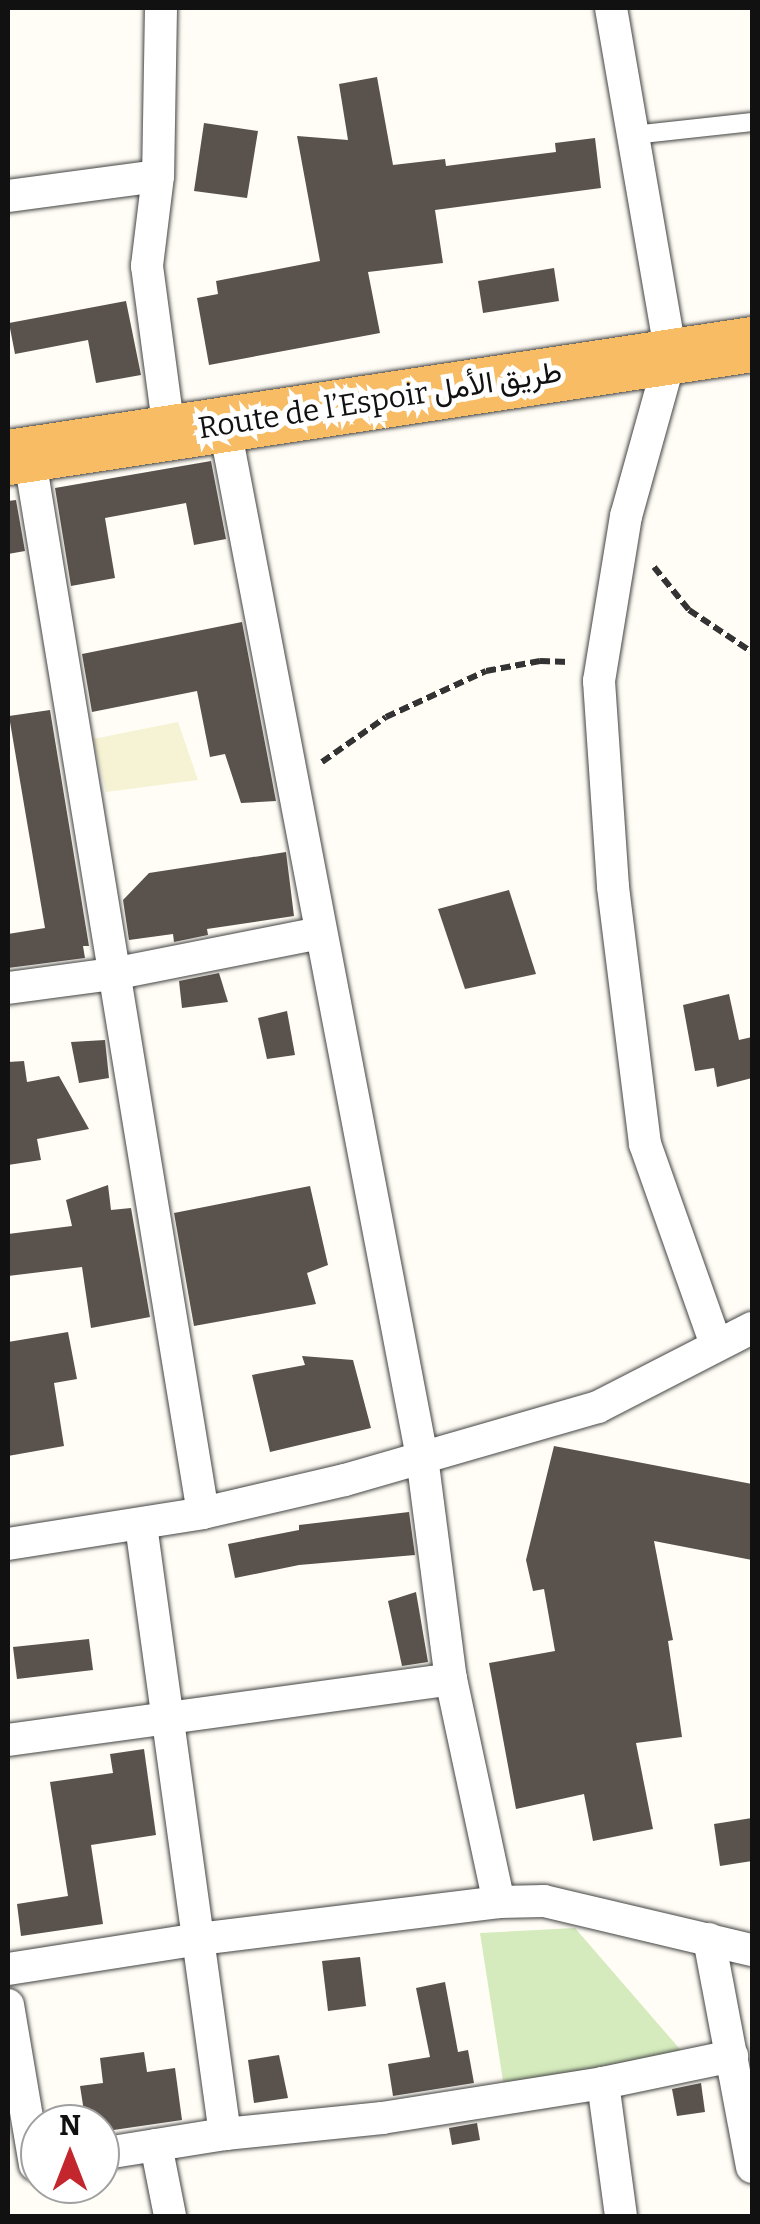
<!DOCTYPE html>
<meta charset="utf-8">
<style>
body{margin:0}
#map{position:relative;width:760px;height:2224px;overflow:hidden;background:#fffdf5;font-family:Bitter,Vazirmatn,serif}
div>[style]{position:absolute}
[style*='--x']{left:calc(var(--x)*1px);top:calc(var(--y)*1px);width:calc(var(--w)*1px);rotate:calc(var(--a)*1deg)}
.farmland>*{inset:0;background:#f6f3d4}
.green>*{inset:0;background:#d5ebbd}
.building>*{inset:0;background:#5a524d}
.path>*{height:6px;margin-top:-3px;transform-origin:0;background:repeating-linear-gradient(90deg,#333 0 10px,transparent 0 15px)}
.roads{filter:drop-shadow(0 0 2px #444) drop-shadow(0 0 2px #444)}
.service>*{height:18px;margin:-9px;padding:0 9px;transform-origin:9px;border-radius:9px;background:#fff}
.minor>*{height:32px;margin:-16px;padding:0 16px;transform-origin:16px;border-radius:16px;background:#fff}
.trunk>*{height:55px;margin:-27.5px;padding:0 27.5px;transform-origin:27.5px;border-radius:27.5px;background:#f7bc64}
span{translate:-50% -50%;white-space:nowrap;text-align:center;line-height:1.15;-webkit-text-stroke:10px #fff;paint-order:stroke}
.street-label{font-size:30px;color:#111}
.frame{position:absolute;inset:0;border:10px solid #111;pointer-events:none}
.north{position:absolute;left:20px;top:2104px;width:100px;height:100px;box-sizing:border-box;background:#fff;border:2px solid #a0a0a0;border-radius:50%;rotate:0deg;font-size:28px;font-weight:700;line-height:40px;text-align:center;color:#111}
.north::after{content:'';display:block;margin:auto;width:35px;height:45px;background:#c4262e;clip-path:polygon(50% 0,100% 100%,50% 72%,0 100%)}
</style>
<div id="map">
<div class="farmland">
<i style="clip-path:polygon(178px 722px,198px 780px,106px 792px,93px 739px)"></i>
</div>
<div class="green">
<i style="clip-path:polygon(575px 1928px,685px 2055px,504px 2087px,480px 1933px)"></i>
</div>
<div class="building">
<i style="clip-path:polygon(377px 77px,393px 165px,445px 159px,446px 166px,556px 152px,555px 143px,595px 138px,601px 188px,435px 210px,443px 263px,368px 272px,380px 333px,209px 365px,197px 298px,218px 294px,216px 281px,320px 261px,297px 136px,348px 140px,339px 84px)"></i>
<i style="clip-path:polygon(204px 123px,258px 131px,247px 198px,194px 191px)"></i>
<i style="clip-path:polygon(554px 268px,559px 301px,483px 313px,478px 281px)"></i>
<i style="clip-path:polygon(126px 301px,141px 375px,96px 383px,88px 340px,15px 354px,9px 323px)"></i>
<i style="clip-path:polygon(211px 461px,226px 539px,194px 545px,186px 503px,105px 518px,115px 578px,71px 586px,55px 488px)"></i>
<i style="clip-path:polygon(16px 500px,25px 551px,8px 554px,8px 501px)"></i>
<i style="clip-path:polygon(242px 622px,276px 801px,241px 803px,225px 754px,210px 757px,197px 691px,92px 712px,82px 654px)"></i>
<i style="clip-path:polygon(50px 710px,89px 946px,83px 946px,85px 958px,8px 968px,8px 934px,45px 928px,9px 716px)"></i>
<i style="clip-path:polygon(286px 852px,294px 916px,207px 929px,208px 935px,174px 942px,173px 934px,129px 940px,123px 900px,149px 873px)"></i>
<i style="clip-path:polygon(509px 890px,536px 974px,465px 989px,438px 909px)"></i>
<i style="clip-path:polygon(219px 973px,228px 1002px,182px 1008px,179px 981px)"></i>
<i style="clip-path:polygon(729px 994px,739px 1040px,752px 1037px,752px 1078px,717px 1087px,714px 1068px,695px 1071px,683px 1005px)"></i>
<i style="clip-path:polygon(287px 1011px,295px 1055px,267px 1059px,258px 1018px)"></i>
<i style="clip-path:polygon(105px 1040px,109px 1078px,79px 1083px,71px 1042px)"></i>
<i style="clip-path:polygon(24px 1061px,27px 1082px,59px 1076px,89px 1129px,37px 1139px,41px 1160px,8px 1165px,8px 1062px)"></i>
<i style="clip-path:polygon(108px 1185px,111px 1210px,131px 1208px,150px 1317px,91px 1328px,82px 1267px,8px 1276px,8px 1234px,72px 1226px,66px 1200px)"></i>
<i style="clip-path:polygon(310px 1186px,328px 1265px,307px 1273px,316px 1304px,194px 1326px,174px 1213px)"></i>
<i style="clip-path:polygon(68px 1332px,77px 1379px,54px 1383px,64px 1446px,8px 1456px,8px 1342px)"></i>
<i style="clip-path:polygon(302px 1356px,353px 1360px,371px 1428px,270px 1452px,252px 1375px,305px 1365px)"></i>
<i style="clip-path:polygon(554px 1446px,752px 1484px,752px 1560px,654px 1541px,673px 1640px,668px 1641px,682px 1737px,636px 1743px,653px 1829px,593px 1841px,584px 1794px,516px 1809px,489px 1663px,555px 1651px,544px 1589px,533px 1591px,526px 1560px)"></i>
<i style="clip-path:polygon(409px 1512px,415px 1555px,299px 1565px,235px 1578px,228px 1544px,299px 1530px,299px 1525px)"></i>
<i style="clip-path:polygon(416px 1592px,428px 1662px,402px 1666px,388px 1601px)"></i>
<i style="clip-path:polygon(89px 1639px,93px 1670px,17px 1679px,13px 1647px)"></i>
<i style="clip-path:polygon(144px 1749px,156px 1835px,91px 1845px,103px 1924px,21px 1936px,17px 1904px,68px 1896px,50px 1782px,113px 1773px,110px 1754px)"></i>
<i style="clip-path:polygon(752px 1818px,752px 1861px,720px 1866px,714px 1824px)"></i>
<i style="clip-path:polygon(360px 1957px,366px 2006px,328px 2011px,322px 1961px)"></i>
<i style="clip-path:polygon(445px 1982px,458px 2052px,468px 2050px,474px 2083px,393px 2096px,388px 2064px,430px 2057px,416px 1988px)"></i>
<i style="clip-path:polygon(144px 2052px,147px 2072px,175px 2068px,182px 2120px,100px 2132px,100px 2124px,86px 2124px,80px 2086px,103px 2083px,100px 2058px)"></i>
<i style="clip-path:polygon(279px 2055px,288px 2098px,254px 2103px,248px 2060px)"></i>
<i style="clip-path:polygon(701px 2083px,705px 2112px,677px 2116px,672px 2089px)"></i>
<i style="clip-path:polygon(477px 2123px,480px 2140px,452px 2145px,449px 2128px)"></i>
</div>
<div class="path">
<i style="--x:654;--y:567;--w:55;--a:50.9"></i>
<i style="--x:689;--y:610;--w:76;--a:33.7"></i>
<i style="--x:322;--y:762;--w:78;--a:-35.1"></i>
<i style="--x:386;--y:717;--w:110;--a:-24.7"></i>
<i style="--x:486;--y:671;--w:55;--a:-10.5"></i>
<i style="--x:540;--y:661;--w:29;--a:2"></i>
</div>
<div class="roads">
<div class="service">
<i style="--x:633;--y:135;--w:120;--a:-6.2"></i>
</div>
<div class="minor">
<i style="--x:161;--y:8;--w:168;--a:91"></i>
<i style="--x:158;--y:176;--w:91;--a:97"></i>
<i style="--x:147;--y:266;--w:166;--a:82.4"></i>
<i style="--x:611;--y:8;--w:352;--a:80.2"></i>
<i style="--x:671;--y:355;--w:167;--a:105.6"></i>
<i style="--x:626;--y:516;--w:167;--a:99.3"></i>
<i style="--x:599;--y:681;--w:206;--a:86.1"></i>
<i style="--x:613;--y:887;--w:259;--a:82.9"></i>
<i style="--x:645;--y:1144;--w:213;--a:70.5"></i>
<i style="--x:8;--y:196;--w:151;--a:-7.6"></i>
<i style="--x:224;--y:423;--w:1053;--a:79.16"></i>
<i style="--x:422;--y:1457;--w:224;--a:82.6"></i>
<i style="--x:451;--y:1679;--w:228;--a:77.9"></i>
<i style="--x:29;--y:454;--w:1073;--a:80.67"></i>
<i style="--x:8;--y:988;--w:106;--a:-7.6"></i>
<i style="--x:113;--y:974;--w:211;--a:-11.2"></i>
<i style="--x:141;--y:1525;--w:615;--a:82.15"></i>
<i style="--x:8;--y:1544;--w:197;--a:-9"></i>
<i style="--x:203;--y:1513;--w:146;--a:-13.1"></i>
<i style="--x:345;--y:1480;--w:263;--a:-16.1"></i>
<i style="--x:598;--y:1407;--w:173;--a:-27.2"></i>
<i style="--x:8;--y:1740;--w:447;--a:-7.8"></i>
<i style="--x:709;--y:1939;--w:232;--a:79.3"></i>
<i style="--x:8;--y:1969;--w:193;--a:-8.9"></i>
<i style="--x:199;--y:1939;--w:302;--a:-7"></i>
<i style="--x:499;--y:1902;--w:45;--a:-1.3"></i>
<i style="--x:544;--y:1901;--w:214;--a:13.3"></i>
<i style="--x:8;--y:2005;--w:162;--a:80.4"></i>
<i style="--x:603;--y:2083;--w:134;--a:82.3"></i>
<i style="--x:156;--y:2145;--w:72;--a:78.8"></i>
<i style="--x:100;--y:2154;--w:127;--a:-9.1"></i>
<i style="--x:225;--y:2134;--w:158;--a:-5.8"></i>
<i style="--x:382;--y:2118;--w:224;--a:-9"></i>
<i style="--x:603;--y:2083;--w:132;--a:-11.8"></i>
</div>
<div class="trunk">
<i style="--x:8;--y:457;--w:753;--a:-8.64"></i>
</div>
</div>
<div class="street-label">
<span style="left:380px;top:400px;rotate:-9deg">Route de l’Espoir طريق الأمل</span>
</div>
<div class="frame"></div>
<div class="north">N</div>
</div>
